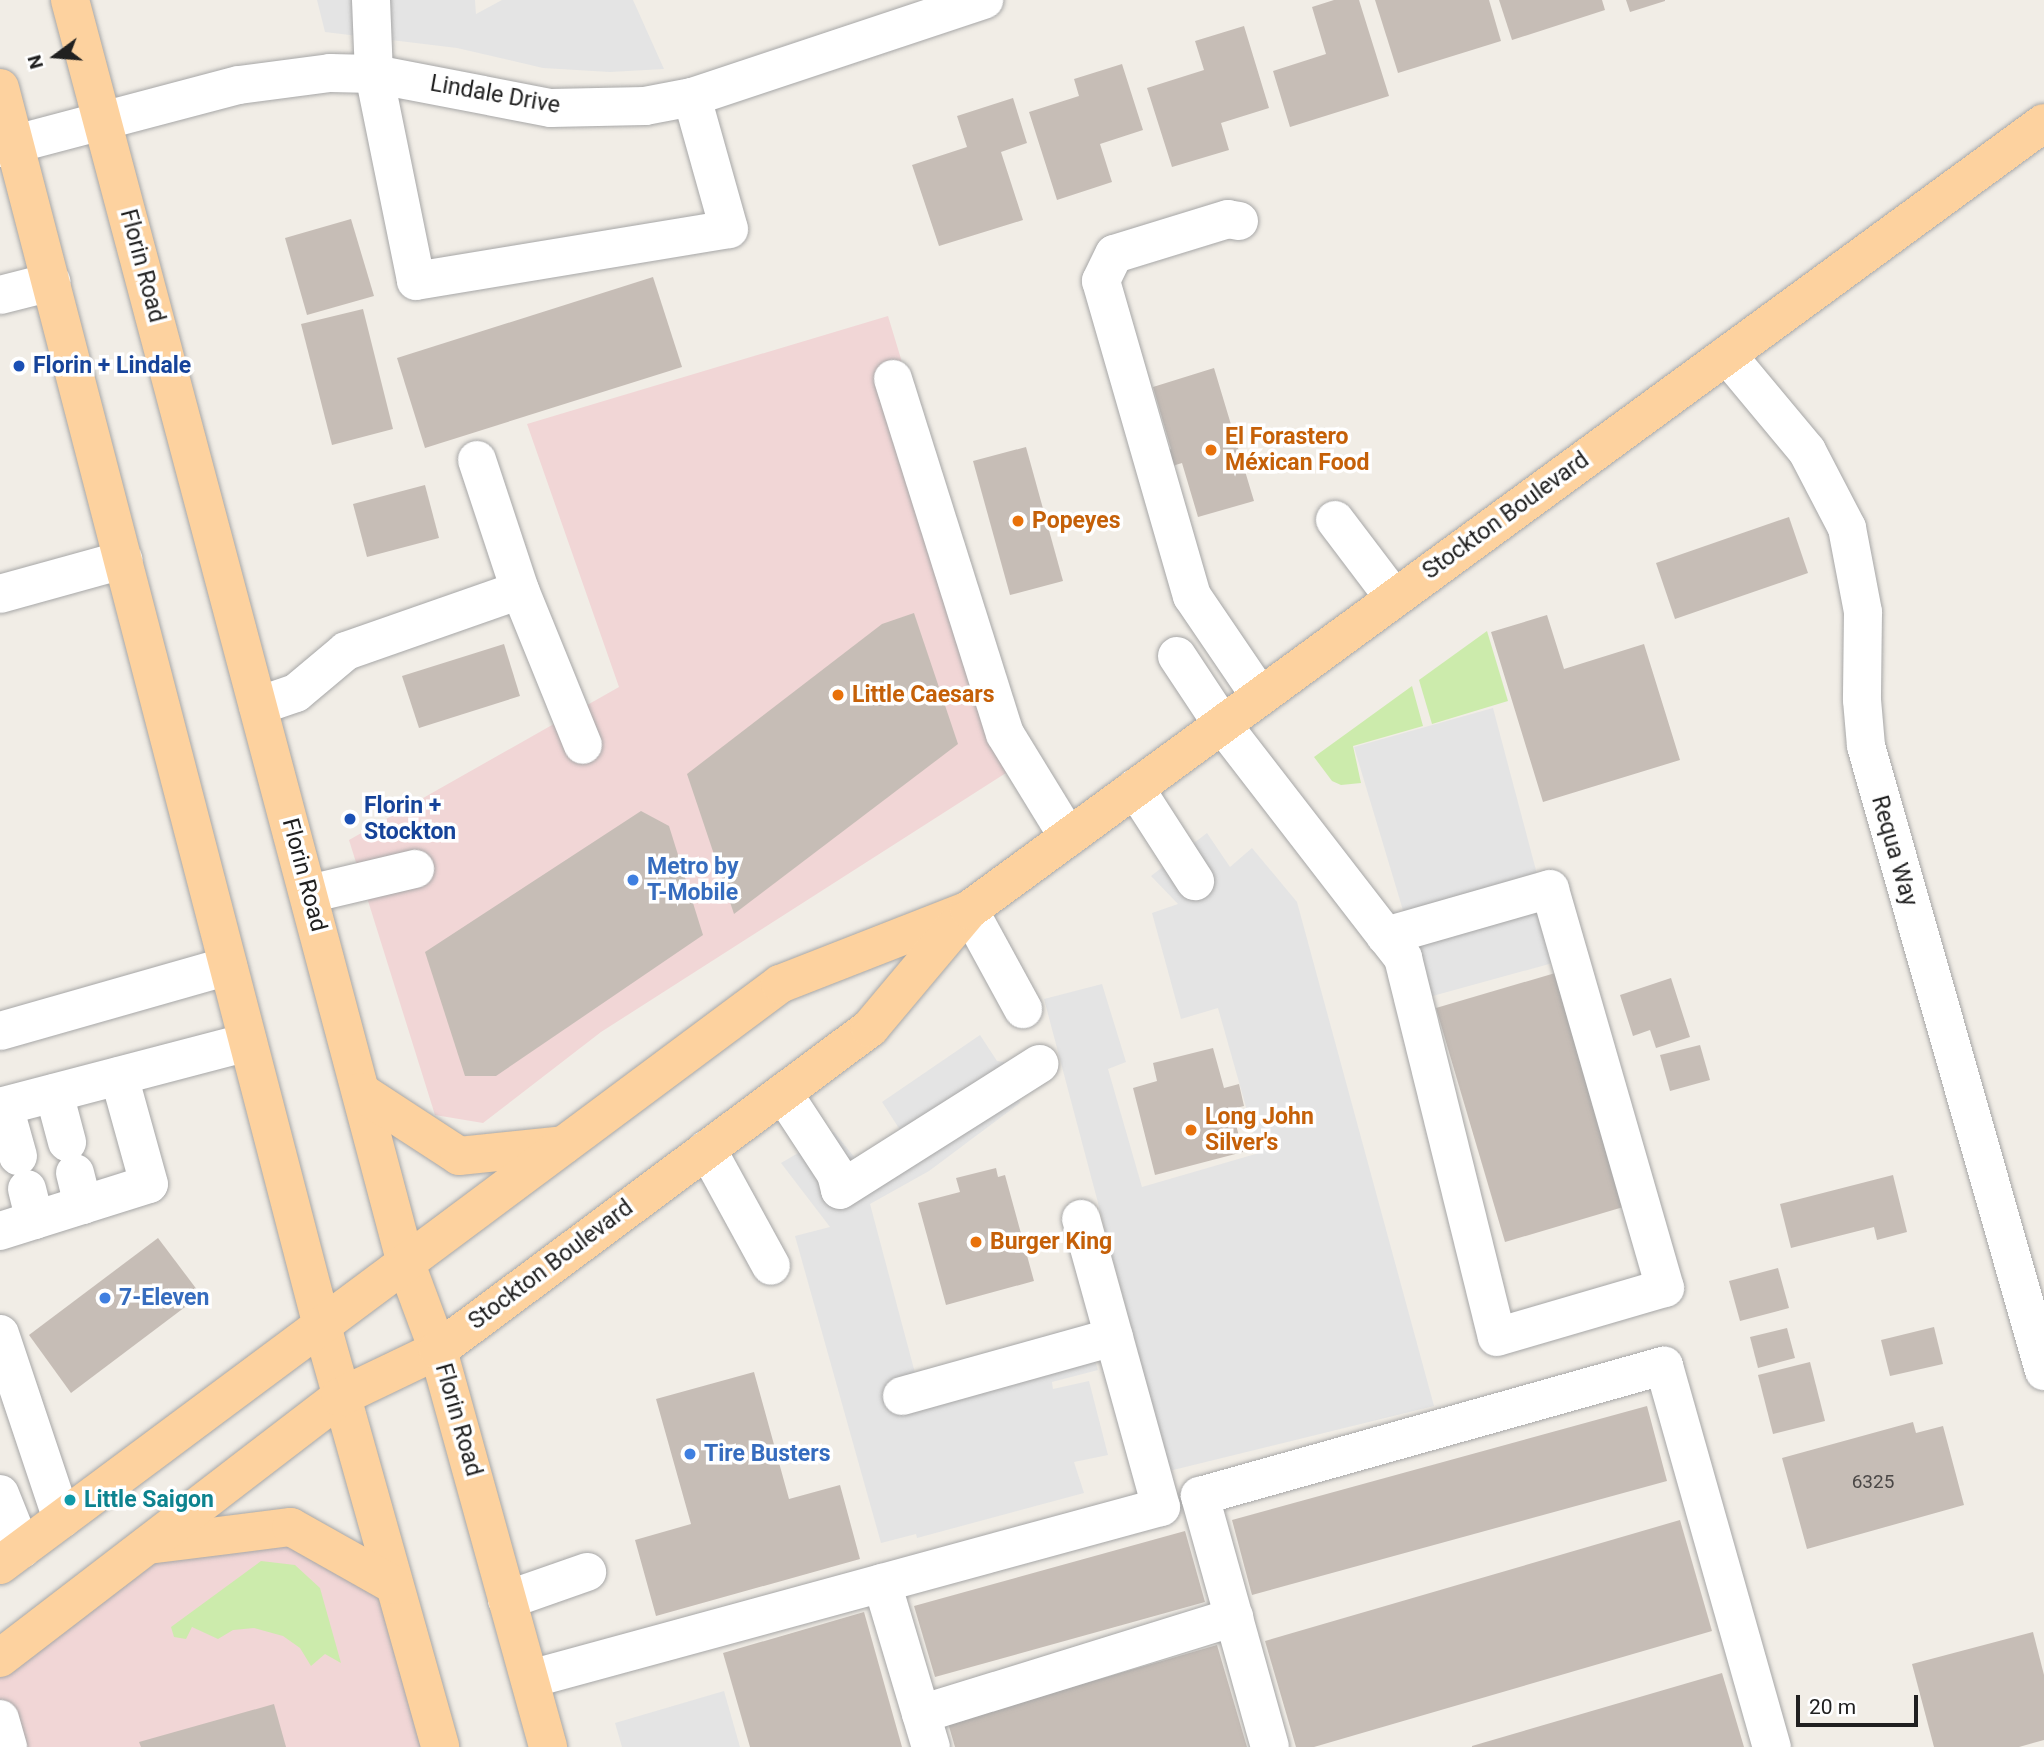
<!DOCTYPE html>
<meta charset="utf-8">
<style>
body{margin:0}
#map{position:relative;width:2044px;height:1747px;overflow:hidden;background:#f1ede6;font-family:Roboto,sans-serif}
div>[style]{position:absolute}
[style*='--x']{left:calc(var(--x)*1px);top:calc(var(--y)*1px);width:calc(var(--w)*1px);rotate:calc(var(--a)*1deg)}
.commercial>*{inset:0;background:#f1d6d6}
.grass>*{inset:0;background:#ccebac}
.parking>*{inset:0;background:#e4e4e4}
.building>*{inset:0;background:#c6bdb6}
.roads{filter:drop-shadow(0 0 2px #a7a7a7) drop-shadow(0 0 2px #a7a7a7)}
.minor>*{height:38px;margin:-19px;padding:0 19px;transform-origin:19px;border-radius:19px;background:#fff}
.major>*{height:38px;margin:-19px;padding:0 19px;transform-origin:19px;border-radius:19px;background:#fdd29f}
.dots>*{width:19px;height:19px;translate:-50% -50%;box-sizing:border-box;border:4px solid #fff;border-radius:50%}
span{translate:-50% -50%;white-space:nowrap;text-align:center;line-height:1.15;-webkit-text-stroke:7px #fff;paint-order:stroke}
.number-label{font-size:19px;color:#4a4746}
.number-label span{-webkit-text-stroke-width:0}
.street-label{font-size:23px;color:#202020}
.transit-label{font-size:23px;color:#164399;font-weight:700}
.left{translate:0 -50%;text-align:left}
.food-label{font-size:23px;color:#c56008;font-weight:700}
.shop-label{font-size:23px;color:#366cbe;font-weight:700}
.culture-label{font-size:23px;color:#0d838f;font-weight:700}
.north{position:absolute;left:21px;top:21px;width:70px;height:70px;-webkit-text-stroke:5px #fff;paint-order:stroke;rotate:254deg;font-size:19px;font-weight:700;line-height:28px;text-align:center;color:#202020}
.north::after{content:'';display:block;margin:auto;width:24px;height:32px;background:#202020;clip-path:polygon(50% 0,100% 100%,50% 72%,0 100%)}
.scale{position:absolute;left:1796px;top:1695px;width:122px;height:32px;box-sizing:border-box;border:4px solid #202020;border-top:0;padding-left:9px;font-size:21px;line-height:24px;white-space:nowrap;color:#202020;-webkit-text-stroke:5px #fff;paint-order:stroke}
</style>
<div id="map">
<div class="commercial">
<i style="clip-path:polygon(888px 316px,1023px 762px,601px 1032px,483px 1123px,435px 1115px,349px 840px,619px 687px,527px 424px)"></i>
<i style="clip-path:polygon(291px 1527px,394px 1585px,439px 1747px,0 1747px,0 1655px,146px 1545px)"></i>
</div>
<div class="grass">
<i style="clip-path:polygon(1487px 631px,1508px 701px,1432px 724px,1419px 680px)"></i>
<i style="clip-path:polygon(1412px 686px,1423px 726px,1353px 746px,1361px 783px,1341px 785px,1332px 781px,1314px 757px)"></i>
<i style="clip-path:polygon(261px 1561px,295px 1565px,320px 1588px,341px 1663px,325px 1654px,311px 1666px,300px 1648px,283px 1636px,254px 1628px,233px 1630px,218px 1639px,192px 1627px,186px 1639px,174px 1637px,171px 1627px)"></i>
</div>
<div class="parking">
<i style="clip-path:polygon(317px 0,475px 0,476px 14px,502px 0,633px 0,664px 69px,610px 72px,543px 68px,457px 48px,325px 32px)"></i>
<i style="clip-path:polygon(1493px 708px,1560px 961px,1429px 997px,1354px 747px)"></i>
<i style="clip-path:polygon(1207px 833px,1230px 867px,1252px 848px,1297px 902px,1434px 1406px,1169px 1471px,1044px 999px,1102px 984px,1126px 1062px,1108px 1069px,1142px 1187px,1259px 1153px,1218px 1008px,1181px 1019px,1152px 913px,1178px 904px,1151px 876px)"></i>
<i style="clip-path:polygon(980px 1035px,997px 1061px,1004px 1062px,1020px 1103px,929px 1171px,870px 1204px,915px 1373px,1084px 1325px,1098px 1370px,1052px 1382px,1053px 1389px,1089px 1381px,1108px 1455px,1074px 1462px,1084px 1493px,917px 1538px,916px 1534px,881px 1543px,795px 1236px,830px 1227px,781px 1163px,834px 1132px,855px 1158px,902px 1133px,882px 1102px)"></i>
<i style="clip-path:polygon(724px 1691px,740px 1747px,622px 1747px,615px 1723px)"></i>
</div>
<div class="building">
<i style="clip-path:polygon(1334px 0,1359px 0,1389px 96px,1290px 127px,1273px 71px,1326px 54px,1312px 7px)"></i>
<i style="clip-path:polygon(1375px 0,1489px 0,1501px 41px,1398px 73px)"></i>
<i style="clip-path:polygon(1499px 0,1602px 0,1605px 10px,1512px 40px)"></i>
<i style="clip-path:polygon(1626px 0,1665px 0,1665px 1px,1630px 12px)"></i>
<i style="clip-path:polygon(1244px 26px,1269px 108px,1221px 123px,1229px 150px,1172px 167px,1147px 88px,1204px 70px,1195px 41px)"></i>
<i style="clip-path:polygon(1122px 64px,1143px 130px,1100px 144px,1112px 182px,1057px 200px,1029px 112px,1079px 96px,1074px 79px)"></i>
<i style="clip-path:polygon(1013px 98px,1027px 143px,1001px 152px,1023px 220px,939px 246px,912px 165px,967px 147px,957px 116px)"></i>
<i style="clip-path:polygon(351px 219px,374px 296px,307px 315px,285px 238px)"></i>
<i style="clip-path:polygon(653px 277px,682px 367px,425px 448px,397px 358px)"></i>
<i style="clip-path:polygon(363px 309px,393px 429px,332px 445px,301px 324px)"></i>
<i style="clip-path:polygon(1214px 368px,1254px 501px,1198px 517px,1182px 463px,1169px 467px,1163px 451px,1171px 449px,1153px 387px)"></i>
<i style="clip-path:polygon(1026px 447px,1063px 581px,1010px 595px,973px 461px)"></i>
<i style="clip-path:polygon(425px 485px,439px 538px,367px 557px,353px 504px)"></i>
<i style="clip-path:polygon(1789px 517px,1808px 573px,1675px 619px,1656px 563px)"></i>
<i style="clip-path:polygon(914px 613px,958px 744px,734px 914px,687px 774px,882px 624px)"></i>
<i style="clip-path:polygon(1547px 615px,1564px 669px,1644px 644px,1680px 760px,1543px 802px,1491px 632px)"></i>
<i style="clip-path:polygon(504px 644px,520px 696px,419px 728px,402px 676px)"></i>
<i style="clip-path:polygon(641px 811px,669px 826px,703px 935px,496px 1076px,465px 1076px,425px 952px)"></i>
<i style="clip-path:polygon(1562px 971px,1630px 1205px,1505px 1242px,1436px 1008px)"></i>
<i style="clip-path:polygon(1671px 978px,1690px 1037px,1656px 1048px,1650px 1030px,1633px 1036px,1620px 995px)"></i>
<i style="clip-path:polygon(1700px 1045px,1710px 1080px,1670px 1091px,1660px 1055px)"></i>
<i style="clip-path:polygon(1213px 1048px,1224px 1088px,1239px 1084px,1244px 1106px,1232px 1109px,1243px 1152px,1155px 1175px,1133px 1088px,1157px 1081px,1153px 1063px)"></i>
<i style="clip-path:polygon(996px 1168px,998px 1177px,1005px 1175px,1034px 1281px,946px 1305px,918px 1203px,960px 1192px,956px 1178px)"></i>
<i style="clip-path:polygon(1893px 1175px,1907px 1232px,1877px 1240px,1874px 1227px,1791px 1248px,1780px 1204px)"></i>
<i style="clip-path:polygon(158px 1238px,201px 1295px,71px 1393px,29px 1335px)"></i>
<i style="clip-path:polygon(1778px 1268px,1789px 1308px,1740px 1321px,1729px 1281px)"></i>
<i style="clip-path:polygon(1934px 1327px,1943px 1364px,1890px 1376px,1881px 1340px)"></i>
<i style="clip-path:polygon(1787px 1328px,1795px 1358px,1758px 1368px,1750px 1337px)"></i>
<i style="clip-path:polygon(1810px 1362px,1825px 1421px,1773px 1434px,1758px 1375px)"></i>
<i style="clip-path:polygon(754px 1372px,789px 1499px,840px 1485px,860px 1559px,656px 1616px,635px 1540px,691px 1524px,656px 1399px)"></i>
<i style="clip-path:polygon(1647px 1406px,1667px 1481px,1252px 1595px,1232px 1520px)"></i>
<i style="clip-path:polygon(1913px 1422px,1916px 1433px,1943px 1426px,1964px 1505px,1807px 1549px,1782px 1458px)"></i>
<i style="clip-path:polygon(1680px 1520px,1712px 1631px,1314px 1747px,1296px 1747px,1265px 1641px)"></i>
<i style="clip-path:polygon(1185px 1531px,1205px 1602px,935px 1677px,914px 1606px)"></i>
<i style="clip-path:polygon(864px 1612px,902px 1747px,750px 1747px,723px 1653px)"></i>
<i style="clip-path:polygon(2033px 1632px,2044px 1675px,2044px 1740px,2019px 1747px,1934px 1747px,1912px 1664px)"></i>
<i style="clip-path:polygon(1217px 1645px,1247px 1747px,955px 1747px,948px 1723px)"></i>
<i style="clip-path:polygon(1722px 1673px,1744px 1747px,1472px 1747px,1472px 1746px)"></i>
<i style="clip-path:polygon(274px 1704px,286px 1747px,141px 1747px,139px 1742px)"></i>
</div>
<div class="roads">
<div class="minor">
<i style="--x:371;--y:0;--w:74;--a:87.7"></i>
<i style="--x:374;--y:74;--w:211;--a:78.5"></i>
<i style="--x:416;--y:281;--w:317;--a:-9.4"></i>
<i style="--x:729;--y:229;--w:137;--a:-105.7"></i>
<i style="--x:0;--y:148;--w:247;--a:-14.8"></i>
<i style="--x:239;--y:85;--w:92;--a:-7.5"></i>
<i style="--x:330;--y:73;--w:44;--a:1.3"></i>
<i style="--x:374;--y:74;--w:180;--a:10.9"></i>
<i style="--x:551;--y:108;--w:94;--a:-1.2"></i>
<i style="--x:645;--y:106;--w:48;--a:-10.8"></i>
<i style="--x:692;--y:97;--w:308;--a:-18.4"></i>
<i style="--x:1239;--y:221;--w:11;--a:-170"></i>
<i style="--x:1228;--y:219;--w:119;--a:162.9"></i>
<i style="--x:1114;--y:254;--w:30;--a:116"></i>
<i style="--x:1101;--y:281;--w:328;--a:73.9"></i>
<i style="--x:1192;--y:596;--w:121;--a:55.8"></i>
<i style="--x:0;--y:295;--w:53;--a:-14.3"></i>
<i style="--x:1727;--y:355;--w:125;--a:50.2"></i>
<i style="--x:1807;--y:451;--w:87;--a:62.5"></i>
<i style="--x:1847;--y:528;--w:86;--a:79.2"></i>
<i style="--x:1863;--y:612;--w:88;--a:90.7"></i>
<i style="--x:1862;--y:700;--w:46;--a:85"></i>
<i style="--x:1866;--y:746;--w:650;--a:74.1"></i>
<i style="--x:893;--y:379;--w:372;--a:72.5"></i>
<i style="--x:1005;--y:734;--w:121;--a:58.5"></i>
<i style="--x:477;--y:460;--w:137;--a:71.7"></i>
<i style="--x:1335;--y:520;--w:98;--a:52.9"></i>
<i style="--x:0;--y:594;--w:128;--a:-15.5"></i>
<i style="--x:1177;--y:656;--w:82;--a:56.5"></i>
<i style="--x:1222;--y:724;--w:268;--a:52.3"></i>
<i style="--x:1386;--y:936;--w:28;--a:52"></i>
<i style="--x:1403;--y:958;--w:390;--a:76.1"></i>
<i style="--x:1497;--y:1337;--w:175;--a:-16.3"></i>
<i style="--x:1665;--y:1288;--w:415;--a:-106.1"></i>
<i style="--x:1550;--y:889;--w:171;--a:164"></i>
<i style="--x:258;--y:706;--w:40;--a:-18.9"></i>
<i style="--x:296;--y:693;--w:65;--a:-40"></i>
<i style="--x:346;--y:651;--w:184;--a:-19.3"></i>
<i style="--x:520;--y:590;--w:167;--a:67.9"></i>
<i style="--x:1135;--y:788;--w:111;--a:57.2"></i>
<i style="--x:309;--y:894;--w:109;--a:-13.3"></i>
<i style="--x:969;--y:910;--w:113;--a:61.4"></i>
<i style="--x:0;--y:1031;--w:237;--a:-15.9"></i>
<i style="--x:54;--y:1093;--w:51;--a:75.1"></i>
<i style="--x:783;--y:1093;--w:97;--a:56.8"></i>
<i style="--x:836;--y:1174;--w:16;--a:76"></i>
<i style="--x:840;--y:1190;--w:236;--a:-32.3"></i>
<i style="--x:4;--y:1106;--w:52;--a:74.4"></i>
<i style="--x:0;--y:1107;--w:256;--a:-14.7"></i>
<i style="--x:707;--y:1149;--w:133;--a:61.3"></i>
<i style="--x:75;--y:1173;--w:33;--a:76"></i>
<i style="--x:27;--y:1189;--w:32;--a:76"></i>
<i style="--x:0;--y:1231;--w:156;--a:-17.5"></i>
<i style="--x:149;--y:1184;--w:112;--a:-105.5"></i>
<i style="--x:0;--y:1334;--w:195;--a:71.5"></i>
<i style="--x:902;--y:1396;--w:220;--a:-15.6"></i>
<i style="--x:0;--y:1494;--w:59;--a:68.2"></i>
<i style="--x:882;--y:1583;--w:171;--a:73.4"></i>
<i style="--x:507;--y:1600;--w:85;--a:-19.3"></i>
<i style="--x:530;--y:1679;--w:654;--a:-15.25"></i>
<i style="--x:1161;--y:1507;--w:299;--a:-105.5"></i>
<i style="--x:921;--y:1714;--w:328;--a:-17.2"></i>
<i style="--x:0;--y:1719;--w:29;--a:74"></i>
<i style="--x:1270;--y:1747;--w:261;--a:-105.6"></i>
<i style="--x:1200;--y:1496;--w:482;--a:-15.7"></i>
<i style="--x:1664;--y:1366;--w:396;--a:74.2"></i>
</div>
<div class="major">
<i style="--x:70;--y:0;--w:1308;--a:75.11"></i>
<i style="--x:406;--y:1264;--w:92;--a:69.6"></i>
<i style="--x:438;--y:1350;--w:412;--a:74.5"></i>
<i style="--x:0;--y:88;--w:1279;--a:75.42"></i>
<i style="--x:322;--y:1326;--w:437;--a:74.3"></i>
<i style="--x:361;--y:1092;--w:117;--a:33.1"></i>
<i style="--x:459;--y:1156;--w:105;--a:-6"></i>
<i style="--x:148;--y:1545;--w:144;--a:-7.2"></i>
<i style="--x:291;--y:1527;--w:118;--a:29.4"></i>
<i style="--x:0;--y:1565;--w:973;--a:-36.68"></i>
<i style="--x:780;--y:984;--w:198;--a:-21.4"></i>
<i style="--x:0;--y:1658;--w:429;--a:-37.5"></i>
<i style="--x:340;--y:1397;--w:109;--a:-25.6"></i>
<i style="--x:438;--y:1350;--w:539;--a:-36.7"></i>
<i style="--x:870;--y:1028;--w:154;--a:-50"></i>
<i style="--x:969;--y:910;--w:1332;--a:-36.21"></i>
</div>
</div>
<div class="dots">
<i style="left:19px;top:366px;background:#1a4fb4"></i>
<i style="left:1211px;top:450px;background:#e8710a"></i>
<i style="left:1018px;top:521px;background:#e8710a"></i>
<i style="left:838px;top:695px;background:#e8710a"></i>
<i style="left:350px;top:819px;background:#1a4fb4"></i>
<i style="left:633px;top:880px;background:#3f7fe0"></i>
<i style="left:1191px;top:1130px;background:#e8710a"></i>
<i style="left:976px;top:1242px;background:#e8710a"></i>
<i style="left:105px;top:1298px;background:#3f7fe0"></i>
<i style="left:690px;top:1454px;background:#3f7fe0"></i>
<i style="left:70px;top:1500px;background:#0f9aa8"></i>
</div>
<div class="number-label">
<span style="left:1873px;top:1482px">6325</span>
</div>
<div class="street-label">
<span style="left:495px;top:95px;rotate:10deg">Lindale Drive</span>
<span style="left:142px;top:266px;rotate:75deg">Florin Road</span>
<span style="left:1506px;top:516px;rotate:-36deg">Stockton Boulevard</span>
<span style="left:1894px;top:851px;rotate:74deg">Requa Way</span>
<span style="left:304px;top:875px;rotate:75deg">Florin Road</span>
<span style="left:551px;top:1265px;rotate:-37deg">Stockton Boulevard</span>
<span style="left:458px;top:1420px;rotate:74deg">Florin Road</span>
</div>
<div class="transit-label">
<span class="left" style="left:33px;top:366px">Florin + Lindale</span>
<span class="left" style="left:364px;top:819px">Florin +<br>Stockton</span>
</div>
<div class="food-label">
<span class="left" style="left:1225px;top:450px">El Forastero<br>Méxican Food</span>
<span class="left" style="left:1032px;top:521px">Popeyes</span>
<span class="left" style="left:852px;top:695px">Little Caesars</span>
<span class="left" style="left:1205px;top:1130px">Long John<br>Silver's</span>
<span class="left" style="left:990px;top:1242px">Burger King</span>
</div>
<div class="shop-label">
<span class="left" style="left:647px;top:880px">Metro by<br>T-Mobile</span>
<span class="left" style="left:119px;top:1298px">7-Eleven</span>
<span class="left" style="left:704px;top:1454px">Tire Busters</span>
</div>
<div class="culture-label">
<span class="left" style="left:84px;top:1500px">Little Saigon</span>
</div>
<div class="north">N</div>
<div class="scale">20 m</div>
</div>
